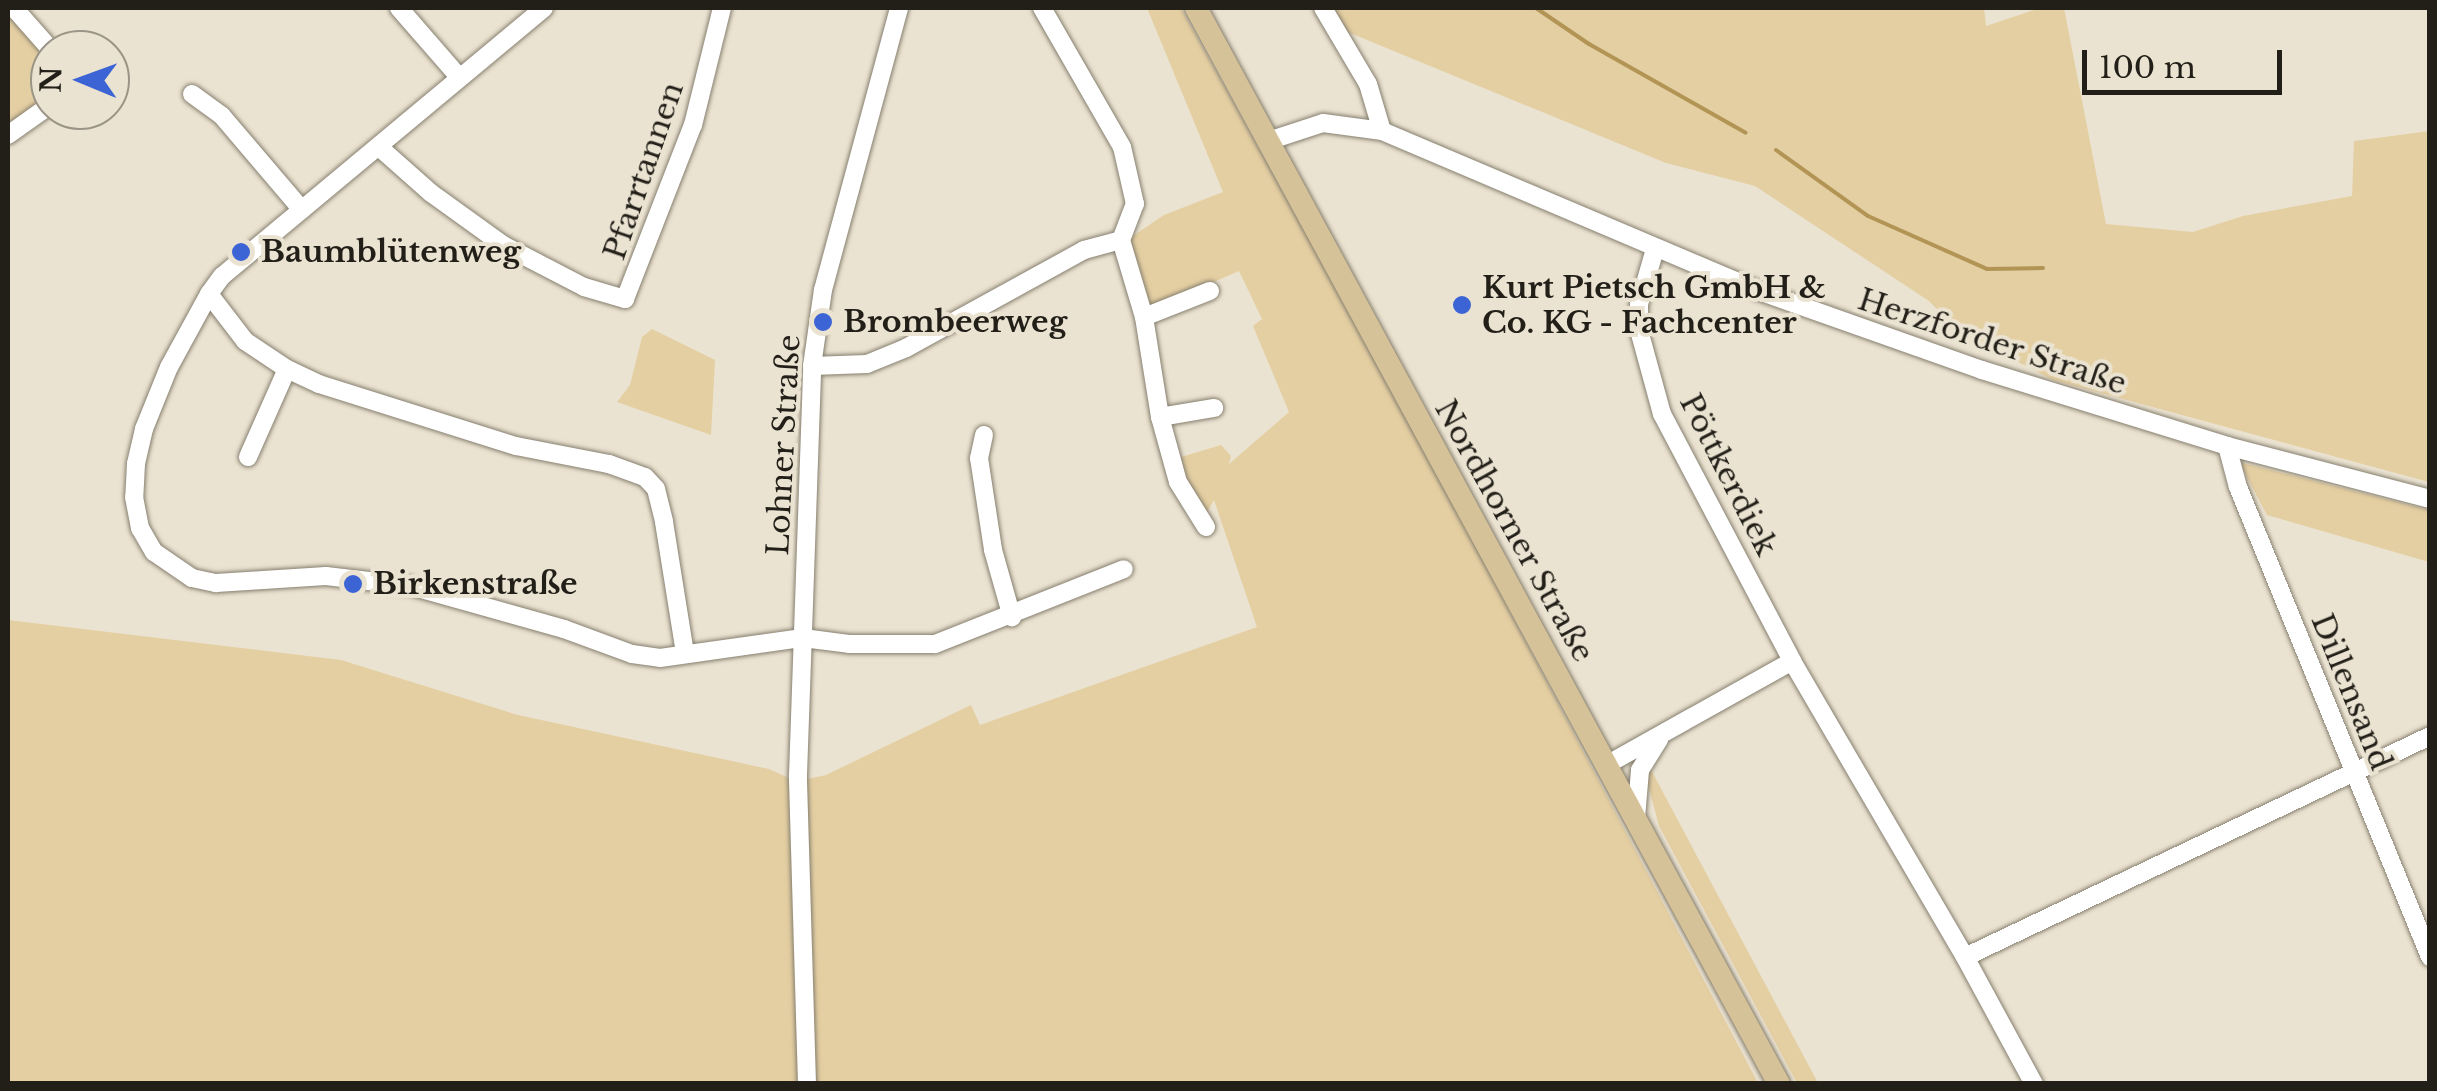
<!DOCTYPE html>
<meta charset="utf-8">
<style>
body{margin:0}
#map{position:relative;width:2437px;height:1091px;overflow:hidden;background:#ebe3d1;font-family:"Libre Baskerville",serif}
div>[style]{position:absolute}
[style*='--x']{left:calc(var(--x)*1px);top:calc(var(--y)*1px);width:calc(var(--w)*1px);rotate:calc(var(--a)*1deg)}
.green>*{inset:0;background:#e4cfa2}
.stream>*{height:4px;margin:-2px;padding:0 2px;transform-origin:2px;border-radius:2px;background:#b29555}
.roads{filter:drop-shadow(0 0 2px #867f6f) drop-shadow(0 0 2px #867f6f)}
.minor>*{height:18px;margin:-9px;padding:0 9px;transform-origin:9px;border-radius:9px;background:#fff}
.major>*{height:22px;margin:-11px;padding:0 11px;transform-origin:11px;border-radius:11px;background:#d6c298}
.dots>*{width:28px;height:28px;translate:-50% -50%;box-sizing:border-box;border:5px solid #ebe3d1;border-radius:50%}
span{translate:-50% -50%;white-space:nowrap;text-align:center;line-height:1.15;-webkit-text-stroke:8px #ebe3d1;paint-order:stroke}
.street-label{font-size:30px;color:#221f19}
.poi-label{font-size:30px;color:#221f19;font-weight:700}
.left{translate:0 -50%;text-align:left}
.frame{position:absolute;inset:0;border:10px solid #221f19;pointer-events:none}
.north{position:absolute;left:30px;top:30px;width:100px;height:100px;box-sizing:border-box;background:#ebe3d1;border:2px solid #9b9587;border-radius:50%;rotate:271deg;font-size:28px;font-weight:700;line-height:40px;text-align:center;color:#221f19}
.north::after{content:'';display:block;margin:auto;width:35px;height:45px;background:#3c64d5;clip-path:polygon(50% 0,100% 100%,50% 72%,0 100%)}
.scale{position:absolute;left:2082px;top:50px;width:200px;height:45px;box-sizing:border-box;border:5px solid #221f19;border-top:0;padding-left:12px;font-size:30px;line-height:35px;white-space:nowrap;color:#221f19;-webkit-text-stroke:8px #ebe3d1;paint-order:stroke}
</style>
<div id="map">
<div class="green">
<i style="clip-path:polygon(8px 8px,50px 53px,50px 103px,8px 133px)"></i>
<i style="clip-path:polygon(1147px 8px,1181px 8px,1403px 409px,1758px 1083px,816px 1083px,803px 780px,826px 775px,971px 705px,980px 725px,1257px 627px,1214px 500px,1206px 514px,1183px 482px,1181px 457px,1221px 445px,1231px 456px,1229px 464px,1289px 412px,1253px 326px,1262px 319px,1239px 271px,1147px 311px,1127px 240px,1164px 215px,1223px 192px)"></i>
<i style="clip-path:polygon(1327px 8px,1984px 8px,1986px 26px,2040px 8px,2064px 8px,2106px 224px,2193px 232px,2243px 216px,2352px 196px,2354px 141px,2429px 131px,2429px 482px,2053px 380px,1959px 332px,1929px 301px,1755px 186px,1666px 163px,1338px 28px)"></i>
<i style="clip-path:polygon(652px 329px,715px 360px,711px 435px,617px 402px,630px 385px,642px 337px)"></i>
<i style="clip-path:polygon(2239px 462px,2429px 510px,2429px 562px,2267px 515px)"></i>
<i style="clip-path:polygon(8px 620px,341px 660px,518px 715px,769px 769px,793px 780px,803px 1083px,8px 1083px)"></i>
<i style="clip-path:polygon(1643px 766px,1650px 768px,1818px 1083px,1797px 1083px,1659px 826px)"></i>
</div>
<div class="stream">
<i style="--x:1536;--y:8;--w:64;--a:34.2"></i>
<i style="--x:1589;--y:44;--w:180;--a:29.5"></i>
<i style="--x:1776;--y:150;--w:113;--a:35.7"></i>
<i style="--x:1868;--y:216;--w:130;--a:24"></i>
<i style="--x:1987;--y:269;--w:56;--a:-1"></i>
</div>
<div class="roads">
<div class="minor">
<i style="--x:14;--y:8;--w:56;--a:48.6"></i>
<i style="--x:399;--y:8;--w:91;--a:49"></i>
<i style="--x:544;--y:8;--w:419;--a:140.2"></i>
<i style="--x:222;--y:276;--w:22;--a:126"></i>
<i style="--x:209;--y:294;--w:83;--a:118.7"></i>
<i style="--x:169;--y:367;--w:67;--a:112"></i>
<i style="--x:144;--y:429;--w:36;--a:103"></i>
<i style="--x:136;--y:464;--w:33;--a:93"></i>
<i style="--x:134;--y:497;--w:32;--a:79"></i>
<i style="--x:140;--y:528;--w:28;--a:60"></i>
<i style="--x:154;--y:552;--w:46;--a:34.4"></i>
<i style="--x:192;--y:578;--w:25;--a:12"></i>
<i style="--x:216;--y:583;--w:110;--a:-3.6"></i>
<i style="--x:326;--y:576;--w:86;--a:6.7"></i>
<i style="--x:411;--y:586;--w:159;--a:15.7"></i>
<i style="--x:564;--y:629;--w:72;--a:20.2"></i>
<i style="--x:632;--y:654;--w:28;--a:8"></i>
<i style="--x:660;--y:658;--w:144;--a:-8"></i>
<i style="--x:803;--y:638;--w:46;--a:7.4"></i>
<i style="--x:849;--y:644;--w:86;--a:0"></i>
<i style="--x:935;--y:644;--w:203;--a:-21.6"></i>
<i style="--x:1323;--y:8;--w:88;--a:59.4"></i>
<i style="--x:1368;--y:84;--w:49;--a:73.4"></i>
<i style="--x:192;--y:94;--w:37;--a:36"></i>
<i style="--x:222;--y:116;--w:123;--a:49.6"></i>
<i style="--x:8;--y:135;--w:52;--a:-35.5"></i>
<i style="--x:1268;--y:141;--w:58;--a:-18.1"></i>
<i style="--x:1323;--y:123;--w:60;--a:7.7"></i>
<i style="--x:1382;--y:131;--w:406;--a:23"></i>
<i style="--x:1756;--y:290;--w:240;--a:19.5"></i>
<i style="--x:1982;--y:370;--w:257;--a:17.2"></i>
<i style="--x:2227;--y:446;--w:210;--a:14.6"></i>
<i style="--x:379;--y:147;--w:69;--a:41.5"></i>
<i style="--x:431;--y:193;--w:89;--a:35.8"></i>
<i style="--x:503;--y:245;--w:91;--a:27.4"></i>
<i style="--x:584;--y:287;--w:43;--a:16.3"></i>
<i style="--x:625;--y:299;--w:187;--a:-68.7"></i>
<i style="--x:693;--y:125;--w:121;--a:-76.1"></i>
<i style="--x:1121;--y:240;--w:80;--a:73.4"></i>
<i style="--x:1144;--y:317;--w:101;--a:80.9"></i>
<i style="--x:1160;--y:417;--w:67;--a:74.5"></i>
<i style="--x:1178;--y:482;--w:53;--a:58.1"></i>
<i style="--x:1655;--y:249;--w:57;--a:106.2"></i>
<i style="--x:1639;--y:304;--w:26;--a:90"></i>
<i style="--x:1639;--y:330;--w:87;--a:74.7"></i>
<i style="--x:1662;--y:414;--w:279;--a:62.2"></i>
<i style="--x:1792;--y:661;--w:343;--a:59.7"></i>
<i style="--x:1965;--y:957;--w:515;--a:-25.42"></i>
<i style="--x:209;--y:294;--w:59;--a:52.5"></i>
<i style="--x:245;--y:341;--w:50;--a:33.7"></i>
<i style="--x:287;--y:369;--w:35;--a:25"></i>
<i style="--x:319;--y:384;--w:207;--a:17.5"></i>
<i style="--x:516;--y:446;--w:95;--a:11"></i>
<i style="--x:609;--y:464;--w:38;--a:20"></i>
<i style="--x:645;--y:477;--w:16;--a:47"></i>
<i style="--x:656;--y:489;--w:34;--a:76"></i>
<i style="--x:664;--y:522;--w:133;--a:80.9"></i>
<i style="--x:1144;--y:317;--w:71;--a:-21.5"></i>
<i style="--x:812;--y:366;--w:55;--a:-2.1"></i>
<i style="--x:867;--y:364;--w:42;--a:-22.3"></i>
<i style="--x:906;--y:348;--w:203;--a:-28.8"></i>
<i style="--x:1084;--y:250;--w:38;--a:-15"></i>
<i style="--x:1121;--y:240;--w:39;--a:-69"></i>
<i style="--x:1135;--y:204;--w:58;--a:-102.8"></i>
<i style="--x:1122;--y:147;--w:160;--a:-119.9"></i>
<i style="--x:1160;--y:417;--w:55;--a:-9.5"></i>
<i style="--x:984;--y:435;--w:24;--a:102"></i>
<i style="--x:979;--y:458;--w:93;--a:81.3"></i>
<i style="--x:993;--y:550;--w:70;--a:74.2"></i>
<i style="--x:2227;--y:446;--w:42;--a:75"></i>
<i style="--x:2238;--y:487;--w:508;--a:67.78"></i>
<i style="--x:248;--y:457;--w:96;--a:-66.1"></i>
<i style="--x:1608;--y:764;--w:211;--a:-29.2"></i>
<i style="--x:1636;--y:818;--w:48;--a:-85.2"></i>
<i style="--x:1640;--y:770;--w:36;--a:-58"></i>
<i style="--x:1965;--y:957;--w:145;--a:61.5"></i>
<i style="--x:807;--y:1084;--w:309;--a:-91.7"></i>
<i style="--x:798;--y:775;--w:409;--a:-88"></i>
<i style="--x:812;--y:366;--w:77;--a:-81.8"></i>
<i style="--x:823;--y:290;--w:292;--a:-74.9"></i>
</div>
<div class="major">
<i style="--x:1196;--y:8;--w:1224;--a:61.55"></i>
</div>
</div>
<div class="dots">
<i style="left:241px;top:252px;background:#3c64d5"></i>
<i style="left:1462px;top:305px;background:#3c64d5"></i>
<i style="left:823px;top:322px;background:#3c64d5"></i>
<i style="left:353px;top:584px;background:#3c64d5"></i>
</div>
<div class="street-label">
<span style="left:644px;top:171px;rotate:-71deg">Pfarrtannen</span>
<span style="left:1992px;top:342px;rotate:18deg">Herzforder Straße</span>
<span style="left:784px;top:445px;rotate:-87deg">Lohner Straße</span>
<span style="left:1728px;top:475px;rotate:63deg">Pöttkerdiek</span>
<span style="left:1514px;top:531px;rotate:61deg">Nordhorner Straße</span>
<span style="left:2351px;top:692px;rotate:68deg">Dillensand</span>
</div>
<div class="poi-label">
<span class="left" style="left:261px;top:252px">Baumblütenweg</span>
<span class="left" style="left:1482px;top:305px">Kurt Pietsch GmbH &amp;<br>Co. KG - Fachcenter</span>
<span class="left" style="left:843px;top:322px">Brombeerweg</span>
<span class="left" style="left:373px;top:584px">Birkenstraße</span>
</div>
<div class="frame"></div>
<div class="north">N</div>
<div class="scale">100 m</div>
</div>
